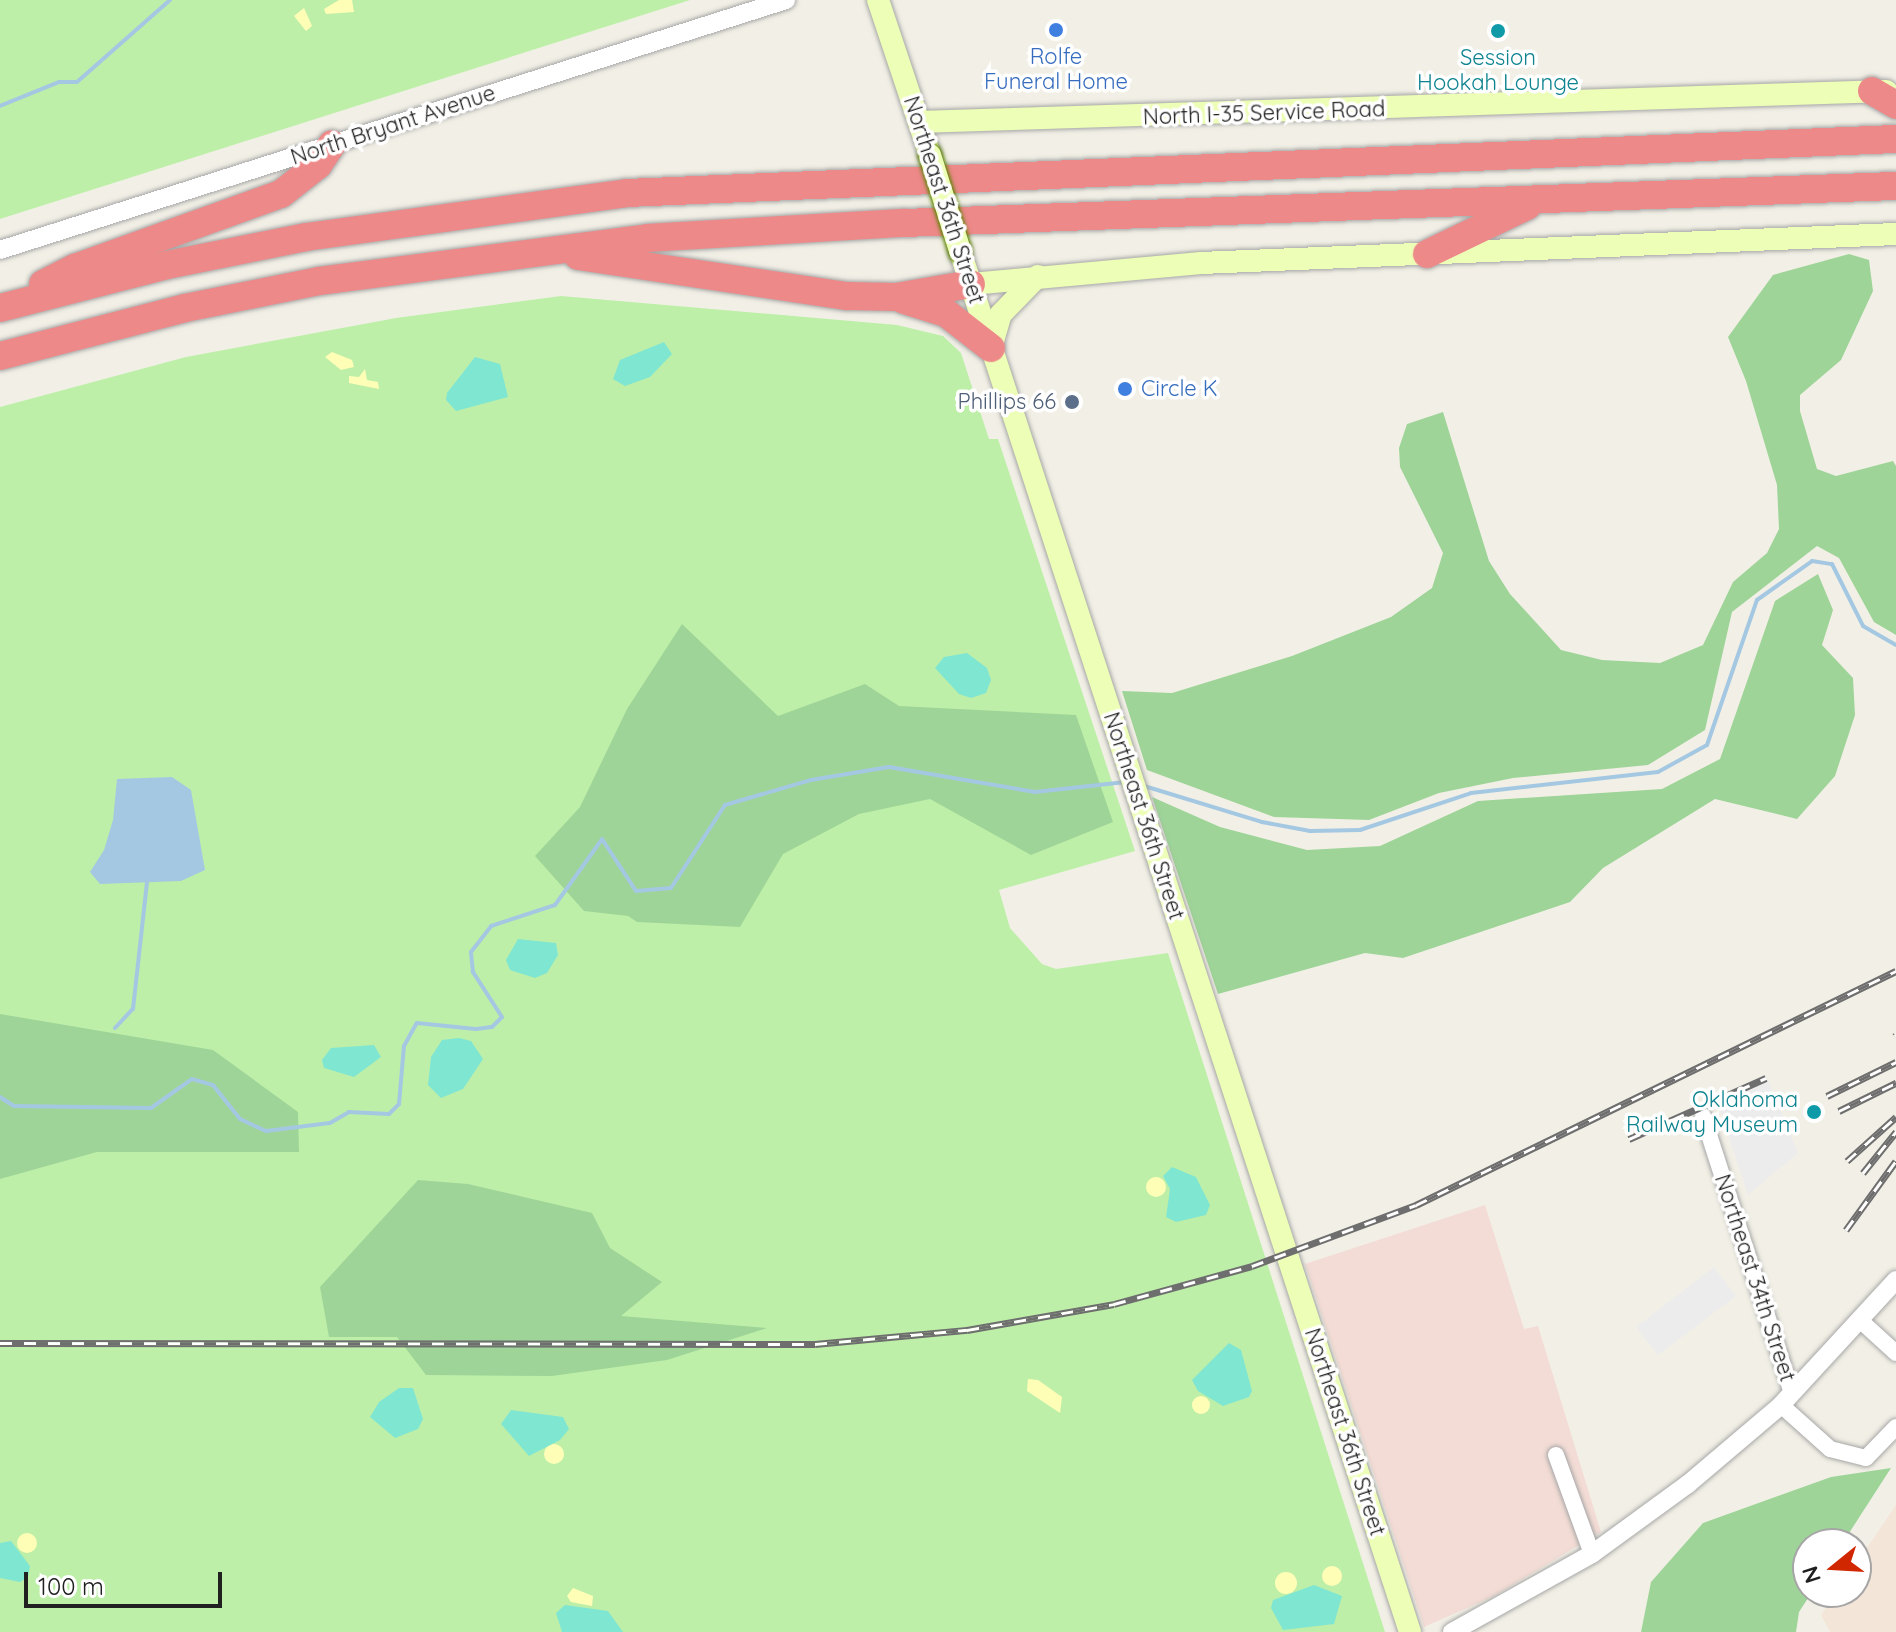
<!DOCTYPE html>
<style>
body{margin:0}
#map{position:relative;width:1896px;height:1632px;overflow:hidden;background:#f2f0e6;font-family:Quicksand,sans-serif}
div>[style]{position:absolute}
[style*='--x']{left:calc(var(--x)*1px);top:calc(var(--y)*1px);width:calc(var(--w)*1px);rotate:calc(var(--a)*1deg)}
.commercial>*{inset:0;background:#f3dcd5}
.military>*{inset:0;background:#f4e5d9}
.grass>*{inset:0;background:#beefa9}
.forest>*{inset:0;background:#9ed498}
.sand>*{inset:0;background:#fffeb7}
.round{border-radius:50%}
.pitch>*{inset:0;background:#7fe6d2}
.parking>*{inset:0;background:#ececec}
.water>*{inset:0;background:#a4c8e2}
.stream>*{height:4px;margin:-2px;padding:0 2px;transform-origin:2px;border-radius:2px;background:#a4c8e2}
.roads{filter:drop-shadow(0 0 2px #a7a7a7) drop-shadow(0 0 2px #a7a7a7)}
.minor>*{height:16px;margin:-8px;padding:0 8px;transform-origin:8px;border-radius:8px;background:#fff}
.tertiary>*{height:18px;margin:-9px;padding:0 9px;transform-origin:9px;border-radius:9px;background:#fff}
.secondary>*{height:22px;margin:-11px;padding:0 11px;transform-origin:11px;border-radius:11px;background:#edfeb7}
.motorway>*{height:28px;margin:-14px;padding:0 14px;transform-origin:14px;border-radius:14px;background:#ee8989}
.rail>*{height:7px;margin-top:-3.5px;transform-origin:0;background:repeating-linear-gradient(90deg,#fff 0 12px,#6e6e6e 0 24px);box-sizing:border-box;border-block:2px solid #6e6e6e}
.bridges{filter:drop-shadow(0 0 2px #597f00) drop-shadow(0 0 2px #597f00)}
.secondary-bridge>*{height:22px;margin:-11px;padding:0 11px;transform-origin:11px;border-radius:11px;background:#edfeb7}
.dots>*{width:22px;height:22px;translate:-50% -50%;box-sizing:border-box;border:4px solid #fff;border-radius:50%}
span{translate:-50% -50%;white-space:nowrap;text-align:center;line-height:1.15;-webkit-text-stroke:7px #fff;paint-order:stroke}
.shop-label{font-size:22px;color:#366cbe}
.left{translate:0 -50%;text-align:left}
.culture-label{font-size:22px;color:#0d838f}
.right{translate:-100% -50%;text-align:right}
.street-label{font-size:22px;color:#202020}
.service-label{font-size:22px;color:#4e5e75}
.north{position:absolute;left:1792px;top:1528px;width:80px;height:80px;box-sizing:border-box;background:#fff;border:2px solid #a6a6a6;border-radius:50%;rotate:252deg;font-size:22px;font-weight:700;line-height:32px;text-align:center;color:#202020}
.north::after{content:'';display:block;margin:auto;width:28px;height:36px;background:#d12700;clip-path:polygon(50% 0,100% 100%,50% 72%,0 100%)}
.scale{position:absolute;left:24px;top:1572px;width:198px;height:36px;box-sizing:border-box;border:4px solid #202020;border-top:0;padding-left:10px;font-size:24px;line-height:28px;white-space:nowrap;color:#202020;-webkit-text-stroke:6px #fff;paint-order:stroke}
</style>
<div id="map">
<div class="commercial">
<i style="clip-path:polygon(1485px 1205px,1524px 1329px,1538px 1326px,1601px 1532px,1494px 1596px,1424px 1627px,1305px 1264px)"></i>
</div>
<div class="military">
<i style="clip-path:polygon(1896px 1505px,1896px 1632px,1830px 1632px,1821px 1615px,1837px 1592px,1856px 1592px,1856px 1564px)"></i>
</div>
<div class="grass">
<i style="clip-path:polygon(0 0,690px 0,0 219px)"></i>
<i style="clip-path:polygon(561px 296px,897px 325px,943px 336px,961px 353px,989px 439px,998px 439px,1135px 851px,999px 890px,1010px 928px,1042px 964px,1056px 969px,1168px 953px,1385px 1632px,0 1632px,0 407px,186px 357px,396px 318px)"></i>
</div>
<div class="forest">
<i style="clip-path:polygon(1849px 254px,1869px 260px,1873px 291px,1841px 360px,1800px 395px,1800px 411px,1817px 469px,1836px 476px,1893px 461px,1896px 466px,1896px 635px,1874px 622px,1839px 558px,1817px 546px,1732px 612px,1705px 730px,1648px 765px,1513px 778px,1439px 793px,1369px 820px,1274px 817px,1147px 770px,1122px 691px,1172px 693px,1292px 656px,1391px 617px,1432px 588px,1443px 553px,1400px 467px,1399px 448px,1407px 424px,1443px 412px,1489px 561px,1510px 594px,1561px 650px,1602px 660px,1660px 663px,1703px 645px,1733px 582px,1767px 553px,1779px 529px,1777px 485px,1746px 381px,1728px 337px,1773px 275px)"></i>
<i style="clip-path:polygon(1818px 574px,1833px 610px,1822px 645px,1853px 678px,1855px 715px,1835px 776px,1797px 819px,1715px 799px,1603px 868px,1570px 902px,1403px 958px,1365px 953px,1218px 994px,1152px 797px,1220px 827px,1307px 850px,1380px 846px,1478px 801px,1662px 789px,1720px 759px,1775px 601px)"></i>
<i style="clip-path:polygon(682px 624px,778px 716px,865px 684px,899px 706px,1076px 715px,1113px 822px,1031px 855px,930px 799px,859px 814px,783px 854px,740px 927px,637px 922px,628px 916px,584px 911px,535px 856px,580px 807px,627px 709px)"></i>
<i style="clip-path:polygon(0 1014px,213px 1050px,298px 1112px,299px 1152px,97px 1152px,0 1179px)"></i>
<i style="clip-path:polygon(418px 1180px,468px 1184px,592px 1213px,610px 1248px,662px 1282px,621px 1316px,767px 1328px,667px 1360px,552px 1376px,426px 1375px,397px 1337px,329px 1337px,320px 1287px)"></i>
<i style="clip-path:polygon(1891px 1468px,1842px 1544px,1808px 1544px,1812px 1592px,1799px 1612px,1796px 1632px,1641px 1632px,1651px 1582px,1703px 1523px,1831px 1477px)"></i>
</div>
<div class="sand">
<i style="clip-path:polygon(339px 0,352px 0,354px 12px,326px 14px,324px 9px)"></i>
<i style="clip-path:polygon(304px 8px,312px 26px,306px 31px,294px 16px)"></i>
<i style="clip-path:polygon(332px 352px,352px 360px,354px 367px,341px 370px,325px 357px)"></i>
<i style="clip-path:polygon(365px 369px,367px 380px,378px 382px,379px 389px,349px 383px,349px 376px,359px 377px)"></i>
<i class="round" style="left:1146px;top:1177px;width:20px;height:20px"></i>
<i style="clip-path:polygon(1028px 1379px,1038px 1380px,1062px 1397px,1060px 1413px,1027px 1391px)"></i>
<i class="round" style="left:1192px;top:1396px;width:18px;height:18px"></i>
<i class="round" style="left:544px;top:1444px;width:20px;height:20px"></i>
<i class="round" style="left:17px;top:1533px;width:20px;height:20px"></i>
<i class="round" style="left:1322px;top:1566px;width:20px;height:20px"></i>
<i class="round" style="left:1275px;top:1572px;width:22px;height:22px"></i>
<i style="clip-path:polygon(573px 1588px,593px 1596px,592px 1606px,571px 1602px,567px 1596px)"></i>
</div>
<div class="pitch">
<i style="clip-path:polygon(664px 342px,672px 354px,650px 377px,625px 386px,613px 379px,620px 360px)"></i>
<i style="clip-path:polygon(475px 357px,500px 364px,508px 397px,456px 411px,446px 400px,447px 393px)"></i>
<i style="clip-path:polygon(967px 653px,987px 668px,991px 680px,986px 693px,971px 698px,959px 694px,935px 668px,944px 657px)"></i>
<i style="clip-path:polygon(518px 939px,556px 943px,558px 955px,547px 973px,535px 978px,510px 970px,506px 960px)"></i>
<i style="clip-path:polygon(459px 1038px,471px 1041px,483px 1059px,463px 1089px,441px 1098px,428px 1085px,431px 1057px,442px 1040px)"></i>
<i style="clip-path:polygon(374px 1045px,381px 1057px,354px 1077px,324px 1068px,322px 1060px,331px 1048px)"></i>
<i style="clip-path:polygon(1172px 1167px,1196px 1177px,1210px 1205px,1206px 1215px,1176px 1222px,1166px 1217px,1170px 1189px,1163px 1176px)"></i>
<i style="clip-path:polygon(1229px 1343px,1241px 1350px,1252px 1391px,1249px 1397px,1223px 1406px,1198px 1391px,1192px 1380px)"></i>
<i style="clip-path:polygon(399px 1388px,413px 1388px,423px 1419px,418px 1429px,395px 1438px,370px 1417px,379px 1402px)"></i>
<i style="clip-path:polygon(511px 1410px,563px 1417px,569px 1429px,560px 1440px,529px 1456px,501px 1424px)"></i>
<i style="clip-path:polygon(11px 1541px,30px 1566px,28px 1577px,20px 1582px,0 1578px,0 1543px)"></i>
<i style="clip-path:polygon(1314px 1585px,1342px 1596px,1334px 1624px,1283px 1630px,1271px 1608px,1273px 1600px)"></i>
<i style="clip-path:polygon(565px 1605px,608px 1611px,623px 1632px,562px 1632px,556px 1613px)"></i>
</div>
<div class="parking">
<i style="clip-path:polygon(1768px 1080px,1798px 1153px,1748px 1195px,1718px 1104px)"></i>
<i style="clip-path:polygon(1714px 1267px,1736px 1296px,1658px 1355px,1636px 1327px)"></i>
</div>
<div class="water">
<i style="clip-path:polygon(172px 777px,191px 790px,205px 870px,181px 881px,100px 884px,90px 872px,104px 850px,113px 820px,117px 779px)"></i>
</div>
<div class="stream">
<i style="--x:0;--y:106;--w:64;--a:-22.1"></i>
<i style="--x:59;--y:82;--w:18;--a:0"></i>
<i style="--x:77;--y:82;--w:124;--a:-41.4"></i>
<i style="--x:1141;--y:785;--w:127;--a:17"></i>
<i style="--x:1262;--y:822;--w:49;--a:10.6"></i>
<i style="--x:1310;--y:831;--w:50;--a:-1.1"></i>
<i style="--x:1360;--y:830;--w:117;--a:-18.4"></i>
<i style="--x:1471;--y:793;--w:188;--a:-6.4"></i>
<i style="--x:1658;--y:772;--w:56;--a:-28.9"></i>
<i style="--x:1707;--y:745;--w:153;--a:-71"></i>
<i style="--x:1757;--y:600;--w:67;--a:-35.3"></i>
<i style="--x:1812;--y:561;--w:20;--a:9"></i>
<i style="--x:1832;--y:564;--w:69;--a:63.4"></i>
<i style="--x:1863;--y:626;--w:38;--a:30"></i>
<i style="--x:115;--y:1028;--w:26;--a:-47"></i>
<i style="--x:133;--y:1009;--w:127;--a:-83.7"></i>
<i style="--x:0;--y:1097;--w:17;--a:33"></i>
<i style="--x:14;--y:1106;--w:137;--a:0.8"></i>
<i style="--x:151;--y:1108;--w:50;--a:-35.3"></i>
<i style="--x:192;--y:1079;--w:22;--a:16"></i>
<i style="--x:213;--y:1085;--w:43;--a:51.5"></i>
<i style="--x:240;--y:1119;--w:29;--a:25"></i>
<i style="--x:266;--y:1131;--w:64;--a:-7.1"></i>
<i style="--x:330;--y:1123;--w:22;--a:-30"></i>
<i style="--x:349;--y:1112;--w:40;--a:2.9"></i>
<i style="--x:389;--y:1114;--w:14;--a:-45"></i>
<i style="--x:399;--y:1104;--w:58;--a:-85.1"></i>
<i style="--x:404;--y:1046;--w:26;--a:-61"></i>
<i style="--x:417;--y:1023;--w:59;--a:5.8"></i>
<i style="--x:476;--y:1029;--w:16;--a:-7"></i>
<i style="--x:492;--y:1027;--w:14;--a:-45"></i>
<i style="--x:502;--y:1017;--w:54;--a:-122.8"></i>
<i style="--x:473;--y:972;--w:20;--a:-96"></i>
<i style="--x:471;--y:952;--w:33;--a:-52"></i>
<i style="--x:491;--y:926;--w:67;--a:-18.2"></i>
<i style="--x:555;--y:905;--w:81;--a:-54.5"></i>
<i style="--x:602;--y:839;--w:62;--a:56.8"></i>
<i style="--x:636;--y:891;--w:35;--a:-5"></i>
<i style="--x:671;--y:888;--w:99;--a:-57"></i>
<i style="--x:725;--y:805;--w:90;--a:-16.2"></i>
<i style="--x:811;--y:780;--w:79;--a:-9.5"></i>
<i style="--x:889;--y:767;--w:148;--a:9.7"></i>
<i style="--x:1035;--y:792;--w:91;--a:-6.3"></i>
</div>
<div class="roads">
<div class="minor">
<i style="--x:1703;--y:1116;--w:291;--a:72.2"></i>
<i style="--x:1862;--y:1322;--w:46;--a:42.4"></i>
<i style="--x:1781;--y:1405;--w:66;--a:41.9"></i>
<i style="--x:1830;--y:1449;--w:37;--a:14"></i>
<i style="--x:1866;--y:1458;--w:43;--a:-45.9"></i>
<i style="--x:1556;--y:1455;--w:105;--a:70"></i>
</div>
<div class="tertiary">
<i style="--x:0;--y:250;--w:825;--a:-17.64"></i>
<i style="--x:1452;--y:1632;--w:160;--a:-29.1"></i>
<i style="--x:1592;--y:1554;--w:119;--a:-36.1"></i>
<i style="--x:1688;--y:1484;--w:122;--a:-40.3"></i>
<i style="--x:1781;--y:1405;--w:170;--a:-47.4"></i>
</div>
<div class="secondary">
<i style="--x:878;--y:0;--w:163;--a:71.5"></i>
<i style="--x:919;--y:122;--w:968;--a:-1.83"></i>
<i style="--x:960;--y:251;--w:1452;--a:71.95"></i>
<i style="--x:971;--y:284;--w:231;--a:-5.2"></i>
<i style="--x:1201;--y:263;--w:696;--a:-2.39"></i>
<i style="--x:991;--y:348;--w:35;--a:-74"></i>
<i style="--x:1001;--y:314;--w:53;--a:-45.8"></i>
</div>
<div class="motorway">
<i style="--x:1872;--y:91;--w:28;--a:30"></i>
<i style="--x:1427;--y:254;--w:111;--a:-25.6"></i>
<i style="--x:578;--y:256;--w:272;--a:8.5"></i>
<i style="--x:847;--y:296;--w:49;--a:1.2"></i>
<i style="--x:896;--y:297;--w:76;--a:-9.8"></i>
<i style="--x:43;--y:284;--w:36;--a:-27"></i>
<i style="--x:75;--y:268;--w:219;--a:-19.8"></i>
<i style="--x:281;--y:194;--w:47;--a:-38.1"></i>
<i style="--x:318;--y:165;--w:25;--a:-56"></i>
<i style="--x:904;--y:300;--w:44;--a:17.2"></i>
<i style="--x:946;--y:313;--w:57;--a:37.9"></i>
<i style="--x:0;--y:308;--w:172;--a:-14.4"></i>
<i style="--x:167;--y:265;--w:142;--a:-11.4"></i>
<i style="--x:306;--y:237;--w:324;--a:-7.8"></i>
<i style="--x:627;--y:193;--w:1270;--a:-2.44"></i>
<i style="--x:0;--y:356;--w:191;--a:-14.5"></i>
<i style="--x:185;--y:308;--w:137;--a:-11.4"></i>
<i style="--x:319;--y:281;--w:332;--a:-7.4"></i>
<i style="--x:648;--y:238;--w:256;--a:-3.4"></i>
<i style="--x:904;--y:223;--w:993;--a:-2.14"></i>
</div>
</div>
<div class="rail">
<i style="--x:1895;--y:1036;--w:1;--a:-45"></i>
<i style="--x:1827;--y:1096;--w:77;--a:-26.2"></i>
<i style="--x:1839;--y:1111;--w:64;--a:-26.2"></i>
<i style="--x:1629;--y:1139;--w:150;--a:-24"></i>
<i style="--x:1847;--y:1161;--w:66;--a:-41.9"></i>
<i style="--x:1863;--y:1173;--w:53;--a:-51.2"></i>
<i style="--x:1846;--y:1230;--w:85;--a:-54.1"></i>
<i style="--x:0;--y:1343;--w:815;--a:0.07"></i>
<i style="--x:815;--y:1344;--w:153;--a:-5.3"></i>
<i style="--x:967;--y:1330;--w:149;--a:-10"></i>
<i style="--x:1114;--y:1304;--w:143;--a:-15.4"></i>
<i style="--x:1252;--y:1266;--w:175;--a:-20.4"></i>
<i style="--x:1416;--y:1205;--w:534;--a:-25.99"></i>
</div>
<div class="bridges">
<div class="secondary-bridge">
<i style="--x:930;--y:155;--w:101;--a:72.6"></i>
</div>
</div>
<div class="dots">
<i style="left:1056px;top:30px;background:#3f7fe0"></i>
<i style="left:1498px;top:31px;background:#0f9aa8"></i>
<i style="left:1125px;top:389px;background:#3f7fe0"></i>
<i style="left:1072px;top:402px;background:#5c6f8a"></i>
<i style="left:1814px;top:1112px;background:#0f9aa8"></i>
</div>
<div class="shop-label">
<span style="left:1056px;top:69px">Rolfe<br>Funeral Home</span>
<span class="left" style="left:1141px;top:389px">Circle K</span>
</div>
<div class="culture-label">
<span style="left:1498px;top:70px">Session<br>Hookah Lounge</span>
<span class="right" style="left:1798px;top:1112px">Oklahoma<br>Railway Museum</span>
</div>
<div class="street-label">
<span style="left:1264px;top:113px;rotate:-2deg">North I-35 Service Road</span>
<span style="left:393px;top:125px;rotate:-18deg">North Bryant Avenue</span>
<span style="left:944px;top:200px;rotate:72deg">Northeast 36th Street</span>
<span style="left:1144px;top:816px;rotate:72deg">Northeast 36th Street</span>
<span style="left:1755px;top:1278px;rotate:72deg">Northeast 34th Street</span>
<span style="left:1345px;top:1432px;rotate:72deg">Northeast 36th Street</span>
</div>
<div class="service-label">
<span class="right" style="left:1056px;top:402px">Phillips 66</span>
</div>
<div class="north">N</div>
<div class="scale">100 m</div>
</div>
